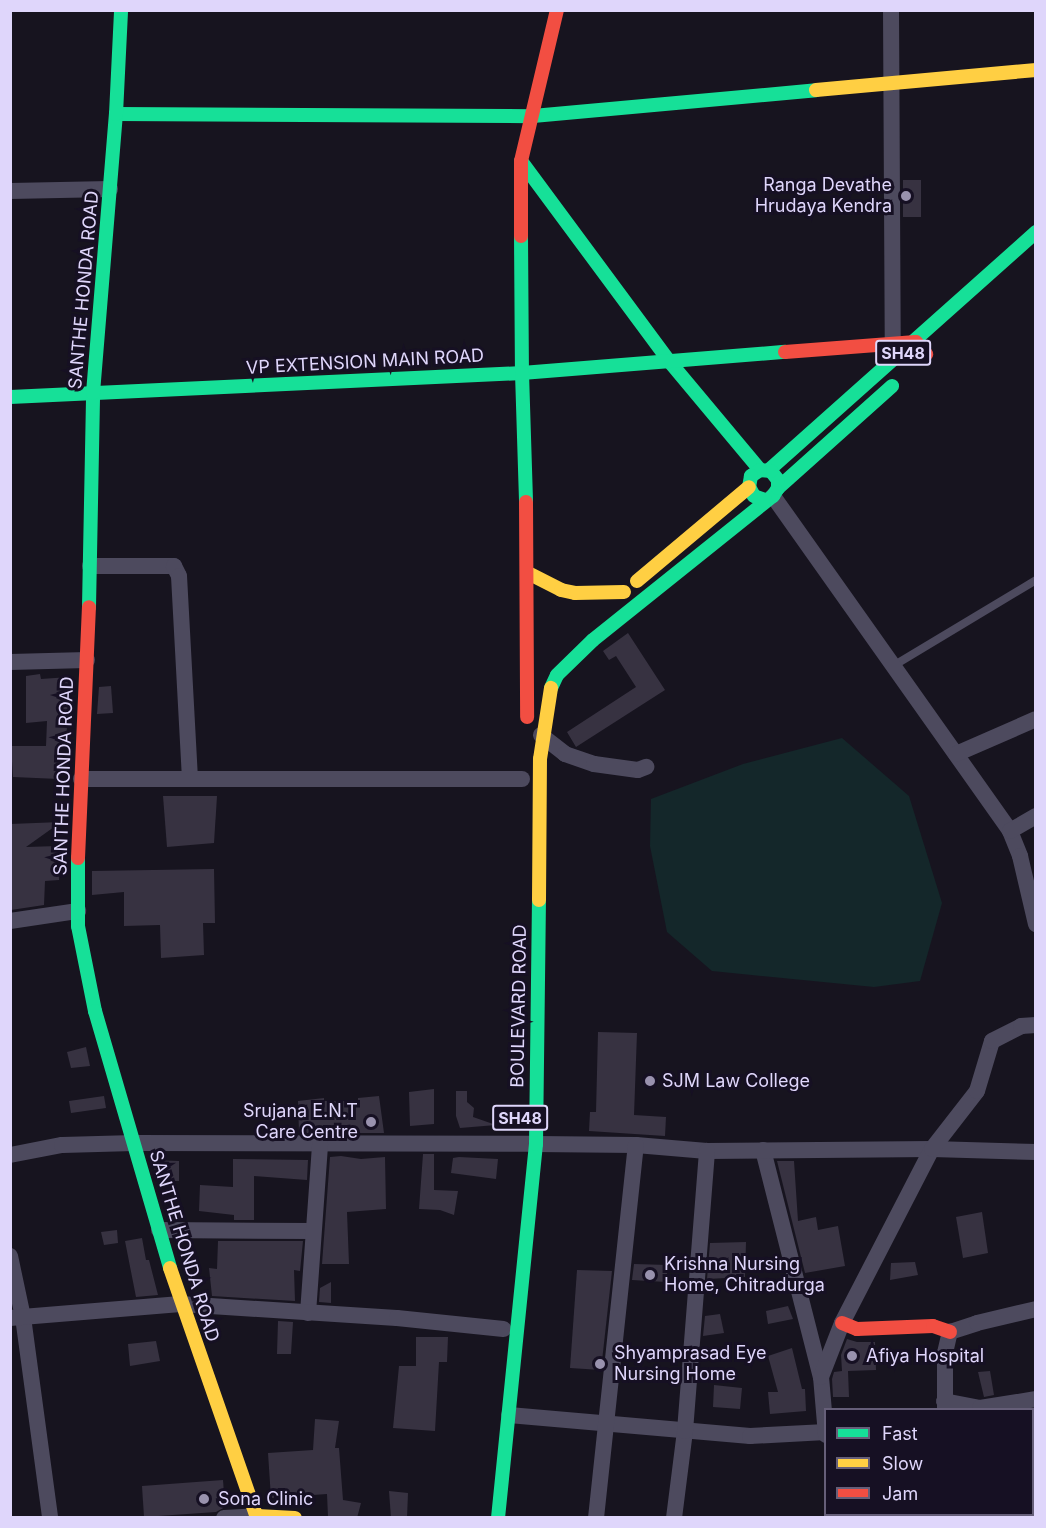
<!DOCTYPE html>
<style>
body{margin:0}
#map{position:relative;width:1046px;height:1528px;overflow:hidden;background:#17141f;font-family:Inter,sans-serif}
div>[style]{position:absolute}
[style*='--x']{left:calc(var(--x)*1px);top:calc(var(--y)*1px);width:calc(var(--w)*1px);rotate:calc(var(--a)*1deg)}
.green>*{inset:0;background:#14272a}
.building>*{inset:0;background:#373241}
.lane>*{height:8px;margin:-4px;padding:0 4px;transform-origin:4px;border-radius:4px;background:#4d4a5e}
.street>*{height:16px;margin:-8px;padding:0 8px;transform-origin:8px;border-radius:8px;background:#4d4a5e}
.fast>*{height:14px;margin:-7px;padding:0 7px;transform-origin:7px;border-radius:7px;background:#16e098}
.slow>*{height:14px;margin:-7px;padding:0 7px;transform-origin:7px;border-radius:7px;background:#ffcf43}
.jam>*{height:14px;margin:-7px;padding:0 7px;transform-origin:7px;border-radius:7px;background:#f24e42}
.dots>*{width:16px;height:16px;translate:-50% -50%;box-sizing:border-box;border:3px solid #161023;border-radius:50%}
span{translate:-50% -50%;white-space:nowrap;text-align:center;line-height:1.15;-webkit-text-stroke:6px #161023;paint-order:stroke}
.shield-label span{padding:2px 4px;background:#161023;border:2px solid;border-radius:4px;-webkit-text-stroke-width:0}
.shield-label{font-size:16px;color:#dfd6fb;font-weight:700}
.poi-label{font-size:18px;color:#dfd6fb}
.right{translate:-100% -50%;text-align:right}
.left{translate:0 -50%;text-align:left}
.street-label{font-size:18px;color:#dfd6fb}
.frame{position:absolute;inset:0;border:12px solid #dfd6fb;pointer-events:none}
.legend{position:absolute;left:824px;top:1408px;width:210px;height:108px;box-sizing:border-box;background:#161023;border:2px solid #665f79;margin:0;padding:8px 10px;list-style:none;font-size:18px;color:#dfd6fb}
.legend li{display:flex;align-items:center;gap:12px;height:30px}
.legend b{width:30px;border:2px solid #665f79}
</style>
<div id="map">
<div class="green">
<i style="clip-path:polygon(842px 738px,909px 796px,942px 903px,920px 981px,874px 987px,712px 971px,667px 932px,650px 846px,651px 799px,743px 764px)"></i>
</div>
<div class="building">
<i style="clip-path:polygon(903px 180px,921px 180px,921px 217px,903px 217px)"></i>
<i style="clip-path:polygon(628px 633px,665px 690px,576px 747px,567px 732px,636px 687px,616px 656px,609px 660px,603px 651px)"></i>
<i style="clip-path:polygon(40px 674px,41px 679px,69px 677px,66px 749px,60px 749px,59px 779px,13px 777px,11px 746px,46px 746px,47px 721px,26px 723px,26px 676px)"></i>
<i style="clip-path:polygon(111px 686px,113px 713px,97px 714px,99px 687px)"></i>
<i style="clip-path:polygon(163px 796px,217px 796px,214px 843px,167px 847px)"></i>
<i style="clip-path:polygon(61px 822px,26px 847px,58px 846px,59px 880px,45px 881px,44px 905px,11px 910px,10px 824px)"></i>
<i style="clip-path:polygon(214px 869px,215px 923px,203px 923px,204px 955px,161px 958px,160px 925px,124px 926px,124px 892px,92px 895px,92px 871px)"></i>
<i style="clip-path:polygon(598px 1032px,637px 1033px,634px 1115px,666px 1117px,665px 1136px,589px 1131px,590px 1112px,596px 1112px)"></i>
<i style="clip-path:polygon(86px 1047px,90px 1066px,71px 1068px,67px 1052px)"></i>
<i style="clip-path:polygon(434px 1089px,434px 1124px,410px 1126px,409px 1092px)"></i>
<i style="clip-path:polygon(456px 1091px,467px 1091px,467px 1102px,474px 1108px,473px 1117px,496px 1125px,460px 1128px,456px 1116px)"></i>
<i style="clip-path:polygon(104px 1096px,106px 1108px,71px 1113px,69px 1101px)"></i>
<i style="clip-path:polygon(379px 1096px,384px 1133px,299px 1133px,298px 1101px,324px 1098px,324px 1101px,358px 1101px,358px 1098px)"></i>
<i style="clip-path:polygon(423px 1154px,434px 1154px,434px 1190px,458px 1191px,454px 1215px,440px 1210px,419px 1209px)"></i>
<i style="clip-path:polygon(341px 1156px,361px 1159px,385px 1157px,386px 1209px,347px 1212px,349px 1264px,322px 1264px,330px 1157px)"></i>
<i style="clip-path:polygon(459px 1157px,498px 1159px,496px 1179px,451px 1173px,453px 1158px)"></i>
<i style="clip-path:polygon(233px 1159px,308px 1160px,307px 1180px,254px 1176px,254px 1220px,234px 1220px,234px 1215px,199px 1211px,200px 1185px,233px 1187px)"></i>
<i style="clip-path:polygon(152px 1160px,179px 1161px,179px 1181px,158px 1181px)"></i>
<i style="clip-path:polygon(777px 1161px,794px 1161px,798px 1221px,816px 1217px,818px 1230px,838px 1226px,845px 1266px,805px 1273px)"></i>
<i style="clip-path:polygon(982px 1212px,988px 1253px,963px 1258px,956px 1217px)"></i>
<i style="clip-path:polygon(117px 1230px,118px 1243px,104px 1245px,101px 1232px)"></i>
<i style="clip-path:polygon(142px 1238px,146px 1260px,149px 1260px,158px 1295px,136px 1297px,125px 1241px)"></i>
<i style="clip-path:polygon(218px 1241px,303px 1241px,300px 1271px,294px 1270px,295px 1301px,212px 1296px,209px 1268px,217px 1269px)"></i>
<i style="clip-path:polygon(746px 1242px,745px 1277px,707px 1279px,710px 1243px)"></i>
<i style="clip-path:polygon(915px 1262px,918px 1275px,890px 1280px,891px 1263px)"></i>
<i style="clip-path:polygon(634px 1264px,668px 1265px,666px 1282px,632px 1280px)"></i>
<i style="clip-path:polygon(577px 1270px,612px 1271px,601px 1370px,570px 1368px)"></i>
<i style="clip-path:polygon(331px 1282px,331px 1303px,319px 1302px,320px 1288px)"></i>
<i style="clip-path:polygon(788px 1306px,793px 1319px,768px 1324px,766px 1311px)"></i>
<i style="clip-path:polygon(720px 1314px,724px 1333px,703px 1336px,705px 1316px)"></i>
<i style="clip-path:polygon(278px 1321px,293px 1322px,291px 1354px,277px 1354px)"></i>
<i style="clip-path:polygon(416px 1337px,448px 1337px,447px 1362px,439px 1362px,435px 1431px,393px 1428px,399px 1366px,416px 1366px)"></i>
<i style="clip-path:polygon(847px 1339px,857px 1342px,875px 1342px,876px 1370px,848px 1371px,849px 1397px,833px 1397px,832px 1379px,834px 1372px,842px 1371px,841px 1355px)"></i>
<i style="clip-path:polygon(156px 1341px,160px 1361px,130px 1366px,128px 1344px)"></i>
<i style="clip-path:polygon(792px 1348px,802px 1389px,805px 1389px,806px 1411px,770px 1414px,768px 1392px,778px 1392px,768px 1356px)"></i>
<i style="clip-path:polygon(990px 1371px,994px 1395px,984px 1397px,978px 1372px)"></i>
<i style="clip-path:polygon(714px 1385px,742px 1388px,740px 1409px,713px 1407px)"></i>
<i style="clip-path:polygon(315px 1419px,339px 1421px,335px 1448px,339px 1448px,343px 1500px,361px 1503px,357px 1518px,328px 1517px,327px 1494px,271px 1498px,268px 1453px,313px 1450px)"></i>
<i style="clip-path:polygon(223px 1480px,225px 1507px,216px 1512px,144px 1517px,142px 1486px)"></i>
<i style="clip-path:polygon(389px 1491px,408px 1493px,407px 1518px,391px 1518px)"></i>
</div>
<div class="lane">
<i style="--x:893;--y:666;--w:167;--a:-31"></i>
</div>
<div class="street">
<i style="--x:891;--y:10;--w:334;--a:89.7"></i>
<i style="--x:10;--y:191;--w:100;--a:-1.1"></i>
<i style="--x:773;--y:496;--w:410;--a:54.7"></i>
<i style="--x:1010;--y:831;--w:27;--a:68"></i>
<i style="--x:1020;--y:856;--w:70;--a:76.8"></i>
<i style="--x:90;--y:566;--w:84;--a:0"></i>
<i style="--x:174;--y:566;--w:11;--a:63"></i>
<i style="--x:179;--y:576;--w:203;--a:86.9"></i>
<i style="--x:10;--y:662;--w:77;--a:-1.5"></i>
<i style="--x:541;--y:735;--w:31;--a:38"></i>
<i style="--x:565;--y:754;--w:31;--a:19"></i>
<i style="--x:594;--y:764;--w:44;--a:7.8"></i>
<i style="--x:638;--y:770;--w:9;--a:-21"></i>
<i style="--x:956;--y:754;--w:87;--a:-23.6"></i>
<i style="--x:81;--y:779;--w:441;--a:0"></i>
<i style="--x:1010;--y:831;--w:30;--a:-30"></i>
<i style="--x:10;--y:921;--w:69;--a:-8.4"></i>
<i style="--x:763;--y:1150;--w:234;--a:75.7"></i>
<i style="--x:10;--y:1155;--w:53;--a:-10.9"></i>
<i style="--x:62;--y:1145;--w:72;--a:-1.6"></i>
<i style="--x:134;--y:1143;--w:402;--a:0.1"></i>
<i style="--x:536;--y:1144;--w:100;--a:0.6"></i>
<i style="--x:636;--y:1145;--w:71;--a:4.8"></i>
<i style="--x:707;--y:1151;--w:225;--a:-0.5"></i>
<i style="--x:932;--y:1149;--w:104;--a:1.7"></i>
<i style="--x:159;--y:1230;--w:154;--a:0.4"></i>
<i style="--x:10;--y:1256;--w:62;--a:78"></i>
<i style="--x:23;--y:1317;--w:203;--a:82.3"></i>
<i style="--x:308;--y:1313;--w:169;--a:-85.9"></i>
<i style="--x:10;--y:1318;--w:171;--a:-4.7"></i>
<i style="--x:180;--y:1304;--w:217;--a:3.7"></i>
<i style="--x:397;--y:1318;--w:107;--a:5.9"></i>
<i style="--x:944;--y:1401;--w:37;--a:11"></i>
<i style="--x:980;--y:1408;--w:57;--a:-9.1"></i>
<i style="--x:945;--y:1410;--w:57;--a:-90"></i>
<i style="--x:945;--y:1353;--w:22;--a:-77"></i>
<i style="--x:950;--y:1332;--w:28;--a:-18"></i>
<i style="--x:977;--y:1323;--w:61;--a:-13.3"></i>
<i style="--x:509;--y:1415;--w:242;--a:5"></i>
<i style="--x:750;--y:1436;--w:76;--a:-3"></i>
<i style="--x:826;--y:1435;--w:58;--a:-94.9"></i>
<i style="--x:821;--y:1377;--w:58;--a:-68.7"></i>
<i style="--x:842;--y:1323;--w:196;--a:-62.7"></i>
<i style="--x:932;--y:1149;--w:73;--a:-52.2"></i>
<i style="--x:977;--y:1091;--w:52;--a:-73.3"></i>
<i style="--x:992;--y:1041;--w:33;--a:-27"></i>
<i style="--x:1021;--y:1026;--w:15;--a:-4"></i>
<i style="--x:840;--y:1514;--w:4;--a:76"></i>
<i style="--x:965;--y:1514;--w:4;--a:90"></i>
<i style="--x:224;--y:1518;--w:33;--a:-3"></i>
<i style="--x:596;--y:1518;--w:375;--a:-83.9"></i>
<i style="--x:674;--y:1518;--w:88;--a:-82.8"></i>
<i style="--x:685;--y:1431;--w:281;--a:-85.5"></i>
</div>
<div class="fast">
<i style="--x:116;--y:114;--w:417;--a:0.3"></i>
<i style="--x:533;--y:116;--w:284;--a:-5.2"></i>
<i style="--x:521;--y:161;--w:249;--a:53.5"></i>
<i style="--x:669;--y:361;--w:142;--a:50.1"></i>
<i style="--x:521;--y:236;--w:137;--a:89.6"></i>
<i style="--x:522;--y:373;--w:264;--a:-4.6"></i>
<i style="--x:10;--y:397;--w:513;--a:-2.68"></i>
<i style="--x:522;--y:373;--w:129;--a:88.2"></i>
<i style="--x:769;--y:470;--w:358;--a:-41.7"></i>
<i style="--x:778;--y:488;--w:153;--a:-41.8"></i>
<i style="--x:89;--y:607;--w:214;--a:-88.9"></i>
<i style="--x:93;--y:393;--w:280;--a:-85.3"></i>
<i style="--x:116;--y:114;--w:104;--a:-87.2"></i>
<i style="--x:551;--y:688;--w:14;--a:-65"></i>
<i style="--x:557;--y:675;--w:50;--a:-44.2"></i>
<i style="--x:593;--y:640;--w:231;--a:-38.7"></i>
<i style="--x:773;--y:496;--w:9;--a:-58"></i>
<i style="--x:778;--y:488;--w:8;--a:-90"></i>
<i style="--x:778;--y:480;--w:11;--a:-128"></i>
<i style="--x:771;--y:471;--w:11;--a:-175"></i>
<i style="--x:760;--y:470;--w:11;--a:146"></i>
<i style="--x:751;--y:476;--w:11;--a:100"></i>
<i style="--x:749;--y:487;--w:10;--a:61"></i>
<i style="--x:754;--y:496;--w:12;--a:20"></i>
<i style="--x:78;--y:858;--w:68;--a:90"></i>
<i style="--x:78;--y:926;--w:87;--a:78.7"></i>
<i style="--x:95;--y:1011;--w:268;--a:73.7"></i>
<i style="--x:498;--y:1518;--w:376;--a:-84.2"></i>
<i style="--x:536;--y:1144;--w:244;--a:-89.3"></i>
</div>
<div class="slow">
<i style="--x:816;--y:90;--w:221;--a:-5.2"></i>
<i style="--x:528;--y:573;--w:37;--a:27"></i>
<i style="--x:561;--y:590;--w:14;--a:12"></i>
<i style="--x:575;--y:593;--w:49;--a:-1.2"></i>
<i style="--x:637;--y:581;--w:146;--a:-40"></i>
<i style="--x:539;--y:900;--w:141;--a:-89.6"></i>
<i style="--x:540;--y:759;--w:72;--a:-81.2"></i>
<i style="--x:170;--y:1268;--w:265;--a:70.8"></i>
<i style="--x:257;--y:1516;--w:38;--a:3"></i>
</div>
<div class="jam">
<i style="--x:521;--y:236;--w:75;--a:-90"></i>
<i style="--x:521;--y:161;--w:155;--a:-76.6"></i>
<i style="--x:785;--y:352;--w:131;--a:-4.4"></i>
<i style="--x:916;--y:342;--w:16;--a:50"></i>
<i style="--x:526;--y:502;--w:215;--a:89.7"></i>
<i style="--x:78;--y:858;--w:251;--a:-87.5"></i>
<i style="--x:842;--y:1323;--w:16;--a:22"></i>
<i style="--x:857;--y:1329;--w:76;--a:-2.3"></i>
<i style="--x:933;--y:1326;--w:18;--a:19"></i>
</div>
<div class="dots">
<i style="left:906px;top:196px;background:#9992ae"></i>
<i style="left:650px;top:1081px;background:#9992ae"></i>
<i style="left:371px;top:1122px;background:#9992ae"></i>
<i style="left:650px;top:1275px;background:#9992ae"></i>
<i style="left:852px;top:1356px;background:#9992ae"></i>
<i style="left:600px;top:1364px;background:#9992ae"></i>
<i style="left:204px;top:1499px;background:#9992ae"></i>
</div>
<div class="shield-label">
<span style="left:903px;top:353px">SH48</span>
<span style="left:520px;top:1118px">SH48</span>
</div>
<div class="poi-label">
<span class="right" style="left:892px;top:196px">Ranga Devathe<br>Hrudaya Kendra</span>
<span class="left" style="left:662px;top:1081px">SJM Law College</span>
<span class="right" style="left:358px;top:1122px">Srujana E.N.T<br>Care Centre</span>
<span class="left" style="left:664px;top:1275px">Krishna Nursing<br>Home, Chitradurga</span>
<span class="left" style="left:614px;top:1364px">Shyamprasad Eye<br>Nursing Home</span>
<span class="left" style="left:866px;top:1356px">Afiya Hospital</span>
<span class="left" style="left:218px;top:1499px">Sona Clinic</span>
</div>
<div class="street-label">
<span style="left:84px;top:290px;rotate:-85deg">SANTHE HONDA ROAD</span>
<span style="left:365px;top:362px;rotate:-3deg">VP EXTENSION MAIN ROAD</span>
<span style="left:64px;top:776px;rotate:-88deg">SANTHE HONDA ROAD</span>
<span style="left:519px;top:1006px;rotate:-89deg">BOULEVARD ROAD</span>
<span style="left:184px;top:1246px;rotate:73deg">SANTHE HONDA ROAD</span>
</div>
<div class="frame"></div>
<ul class="legend">
<li><b style="height:8px;background:#16e098"></b>Fast</li>
<li><b style="height:8px;background:#ffcf43"></b>Slow</li>
<li><b style="height:8px;background:#f24e42"></b>Jam</li>
</ul>
</div>
